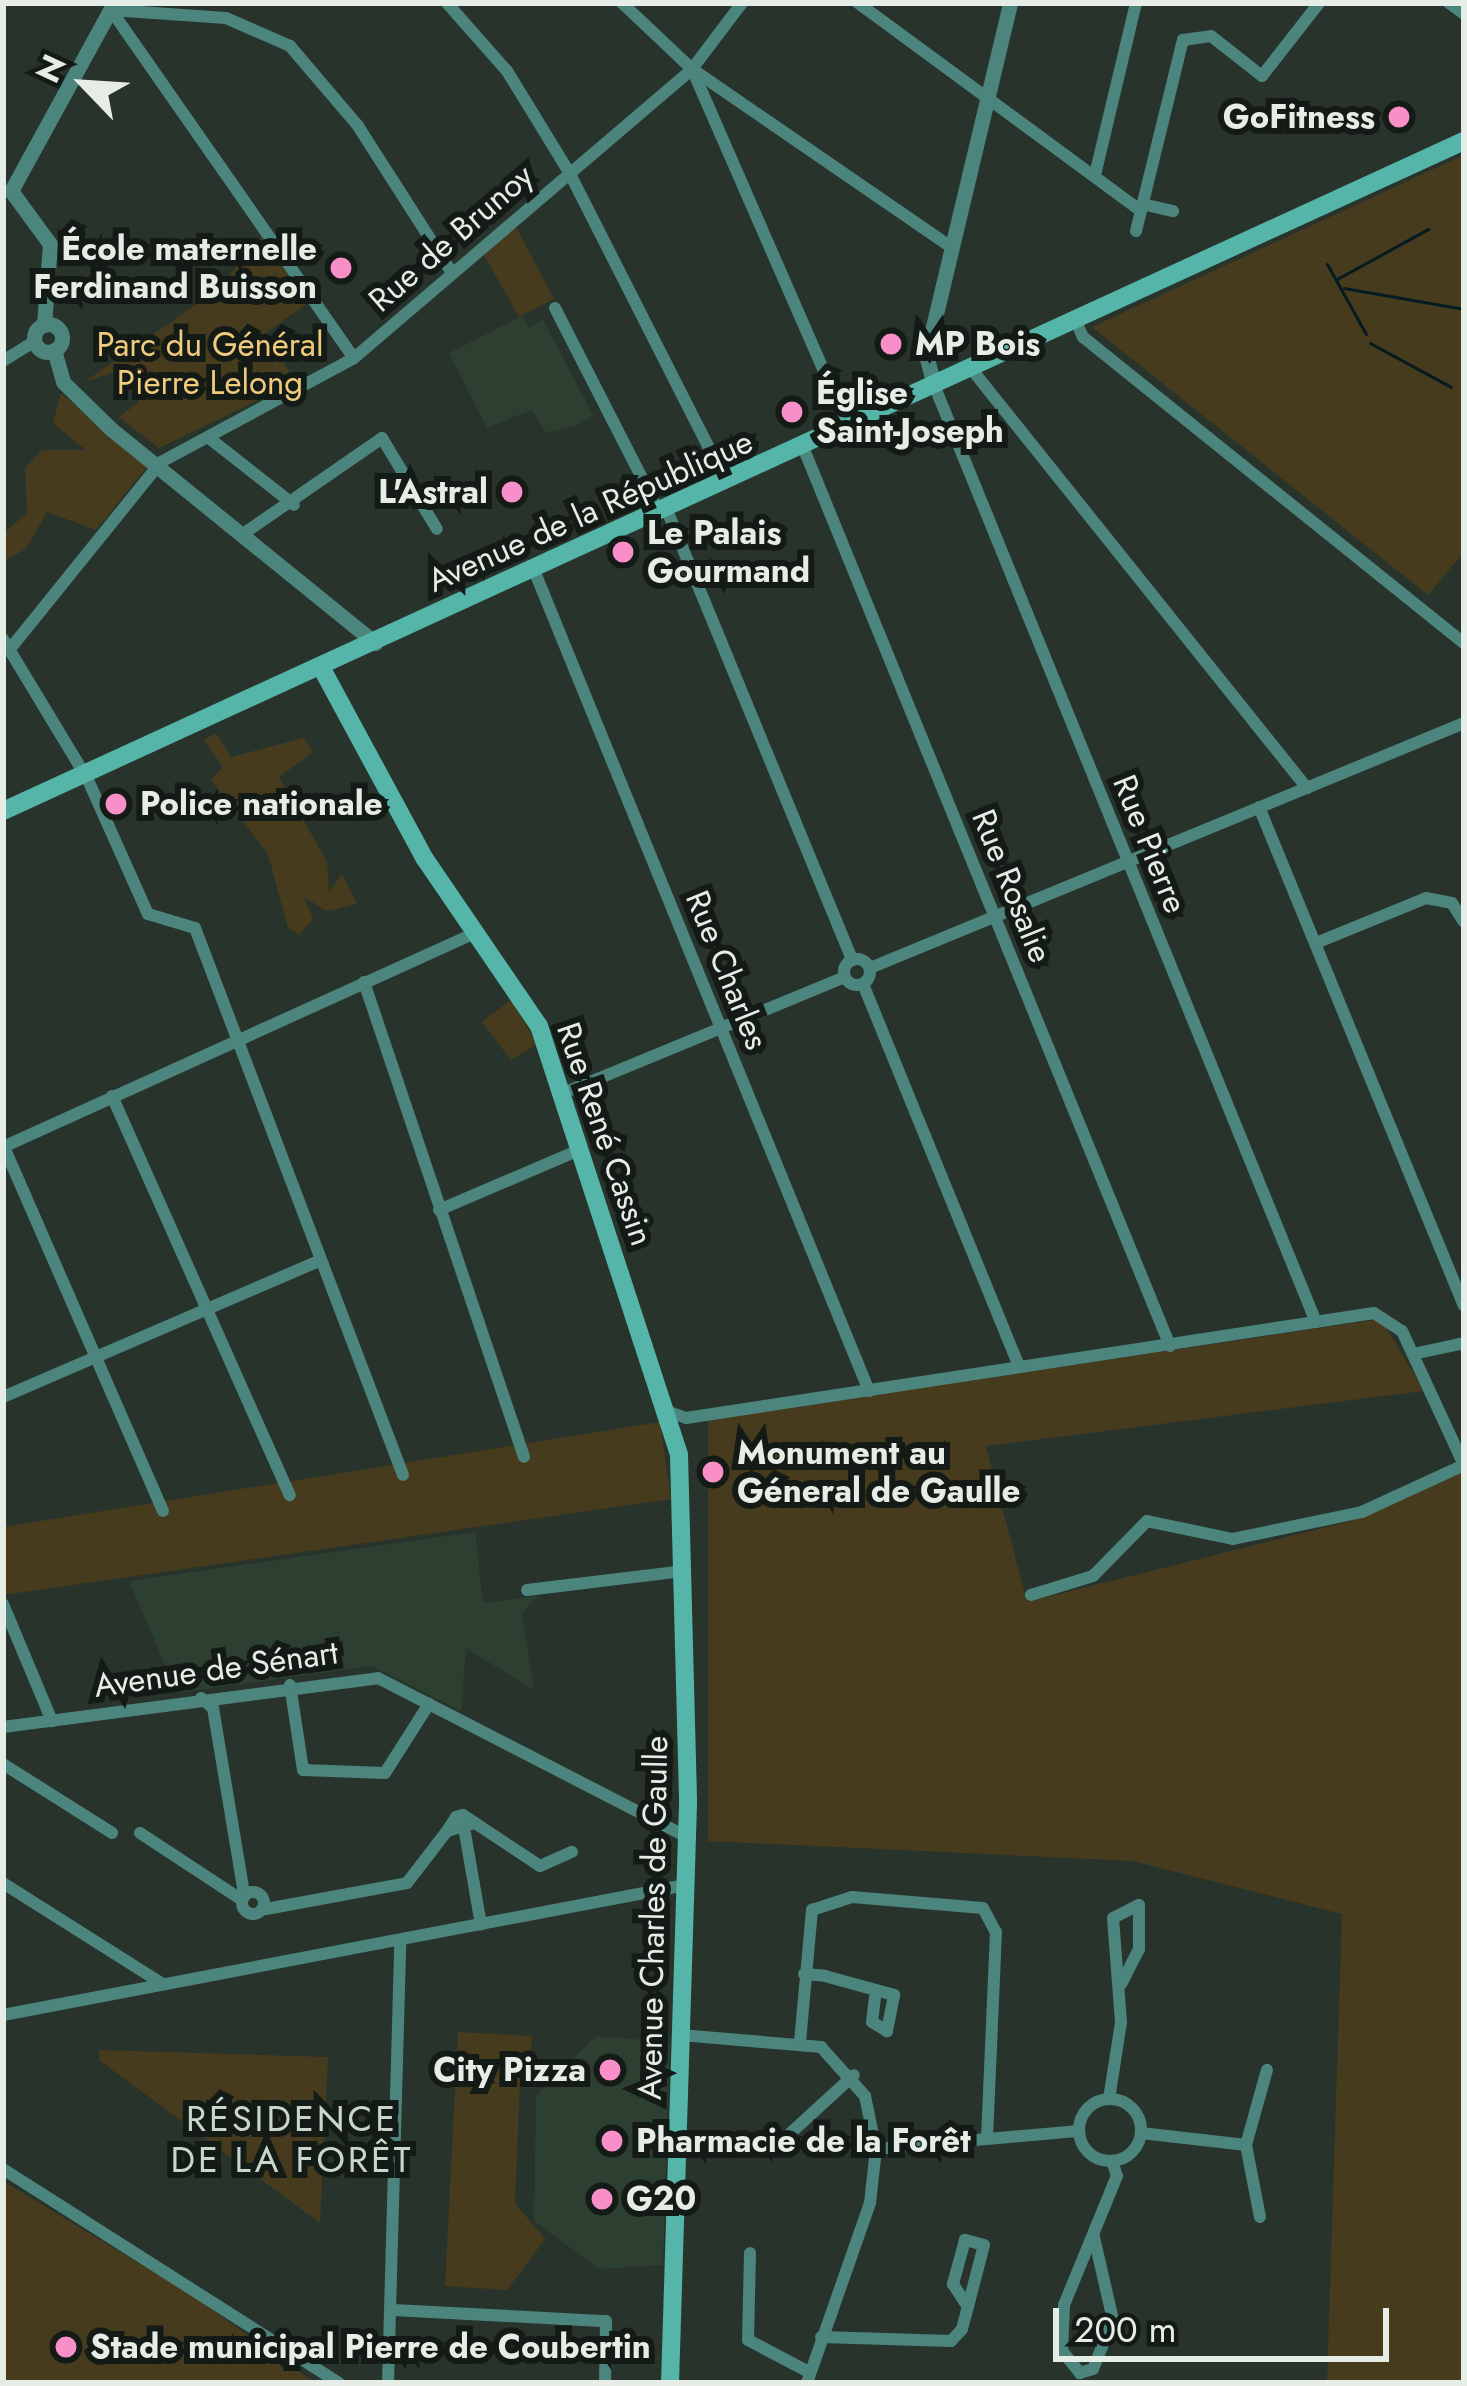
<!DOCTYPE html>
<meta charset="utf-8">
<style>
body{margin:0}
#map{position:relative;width:1467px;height:2386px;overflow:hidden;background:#28342b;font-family:Jost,sans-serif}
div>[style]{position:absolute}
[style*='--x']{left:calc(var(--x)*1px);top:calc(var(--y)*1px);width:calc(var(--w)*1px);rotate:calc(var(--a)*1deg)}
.built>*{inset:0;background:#2d3f31}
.green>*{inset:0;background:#473b1e}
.stream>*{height:3px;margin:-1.5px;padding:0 1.5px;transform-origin:1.5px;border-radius:1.5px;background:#051b21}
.minor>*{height:12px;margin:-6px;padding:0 6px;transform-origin:6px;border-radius:6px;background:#4c857e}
.minor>.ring{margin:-6px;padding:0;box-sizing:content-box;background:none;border:12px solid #4c857e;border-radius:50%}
.tertiary>*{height:15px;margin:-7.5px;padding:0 7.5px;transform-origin:7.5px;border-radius:7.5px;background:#4c857e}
.tertiary>.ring{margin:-7.5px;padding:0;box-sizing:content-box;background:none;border:15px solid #4c857e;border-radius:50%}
.secondary>*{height:18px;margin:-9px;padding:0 9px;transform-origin:9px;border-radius:9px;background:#55b5a9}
.dots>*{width:33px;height:33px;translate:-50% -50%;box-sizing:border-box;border:6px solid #141a16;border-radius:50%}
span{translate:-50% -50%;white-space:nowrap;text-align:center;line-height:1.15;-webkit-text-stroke:12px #141a16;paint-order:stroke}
.poi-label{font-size:33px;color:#e6ede7;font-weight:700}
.right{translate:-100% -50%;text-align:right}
.left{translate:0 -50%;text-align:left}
.street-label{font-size:33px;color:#e6ede7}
.park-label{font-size:33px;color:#f0cb7c}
.neighbourhood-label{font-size:36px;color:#c8d7cb;letter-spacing:3px}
.frame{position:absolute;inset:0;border:6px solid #e6ede7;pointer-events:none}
.north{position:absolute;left:24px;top:24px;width:120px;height:120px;-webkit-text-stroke:9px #141a16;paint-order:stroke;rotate:295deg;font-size:33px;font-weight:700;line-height:48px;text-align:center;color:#e6ede7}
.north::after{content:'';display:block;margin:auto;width:42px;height:54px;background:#e6ede7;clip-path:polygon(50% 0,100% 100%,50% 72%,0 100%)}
.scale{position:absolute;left:1053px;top:2308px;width:336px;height:54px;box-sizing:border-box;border:6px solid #e6ede7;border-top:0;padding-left:15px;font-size:36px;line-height:42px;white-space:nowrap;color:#e6ede7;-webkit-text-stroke:9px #141a16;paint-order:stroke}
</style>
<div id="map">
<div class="built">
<i style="clip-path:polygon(522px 316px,529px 328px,543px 320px,593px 415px,580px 424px,546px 433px,532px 410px,487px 428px,449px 353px)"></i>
<i style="clip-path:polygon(475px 1532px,483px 1603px,538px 1596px,522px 1613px,534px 1690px,466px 1648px,461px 1711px,372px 1666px,177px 1693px,129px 1581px)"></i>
<i style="clip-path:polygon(596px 2036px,670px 2042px,663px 2265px,599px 2269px,534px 2221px,536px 2095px)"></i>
</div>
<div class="green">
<i style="clip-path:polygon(1464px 155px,1464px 552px,1428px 595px,1092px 327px)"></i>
<i style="clip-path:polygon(515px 225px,554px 299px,519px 317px,484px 255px)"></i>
<i style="clip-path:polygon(261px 237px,308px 303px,264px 334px,296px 382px,159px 448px,119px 417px,139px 402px,117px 371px,83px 383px,217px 290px)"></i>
<i style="clip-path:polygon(61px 393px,147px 467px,96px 530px,47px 512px,26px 549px,3px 561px,3px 534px,27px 513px,25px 468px,42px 450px,86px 450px,53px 423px)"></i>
<i style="clip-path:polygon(216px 733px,231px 757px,304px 738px,313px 752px,279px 777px,327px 862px,329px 892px,342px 874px,357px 904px,327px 911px,304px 897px,313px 919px,299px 935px,288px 928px,268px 854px,211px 780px,223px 767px,204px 740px)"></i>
<i style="clip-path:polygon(511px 1000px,537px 1044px,511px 1060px,482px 1022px)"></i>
<i style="clip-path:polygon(1381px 1319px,1424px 1391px,986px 1446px,1027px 1602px,1351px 1521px,1464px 1471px,1464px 2383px,1327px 2383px,1342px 1914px,1133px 1861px,708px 1841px,708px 1419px)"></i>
<i style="clip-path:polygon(660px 1422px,671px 1499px,3px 1595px,3px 1527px)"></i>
<i style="clip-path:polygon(458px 2032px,532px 2036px,531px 2055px,521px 2056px,515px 2203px,545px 2239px,507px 2290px,445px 2286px)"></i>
<i style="clip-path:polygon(99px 2050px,328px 2057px,320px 2223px,99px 2060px)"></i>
<i style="clip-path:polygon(3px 2181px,193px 2296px,315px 2383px,3px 2383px)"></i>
</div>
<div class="stream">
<i style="--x:1327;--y:264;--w:80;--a:60.9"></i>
<i style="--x:1337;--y:279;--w:104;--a:-28.8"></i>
<i style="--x:1344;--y:288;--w:122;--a:9.9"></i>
<i style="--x:1370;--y:343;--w:92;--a:28.5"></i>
</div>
<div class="minor">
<i style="--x:447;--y:3;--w:91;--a:48.6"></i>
<i style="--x:507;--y:71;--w:119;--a:58.5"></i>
<i style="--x:569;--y:172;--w:347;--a:63.1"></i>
<i style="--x:622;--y:3;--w:96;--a:43.3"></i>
<i style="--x:692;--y:69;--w:316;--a:34.5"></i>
<i style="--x:858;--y:3;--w:351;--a:36.3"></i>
<i style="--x:1449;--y:3;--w:19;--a:36"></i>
<i style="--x:111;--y:10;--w:115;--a:4"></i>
<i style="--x:226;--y:18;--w:70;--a:23.6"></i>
<i style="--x:290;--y:46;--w:105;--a:49.6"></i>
<i style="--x:358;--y:126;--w:174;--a:57.4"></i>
<i style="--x:111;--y:10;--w:424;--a:55.1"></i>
<i style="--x:692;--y:69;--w:390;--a:66.4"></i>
<i style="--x:1095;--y:175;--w:177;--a:-76.6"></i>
<i style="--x:1142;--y:204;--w:32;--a:13"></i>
<i style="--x:1136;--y:231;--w:197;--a:-76.2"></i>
<i style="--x:1183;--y:40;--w:28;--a:-8"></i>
<i style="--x:1211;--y:36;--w:65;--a:38.1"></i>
<i style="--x:1262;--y:76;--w:93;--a:-52"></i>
<i style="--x:555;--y:308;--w:228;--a:62.9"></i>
<i style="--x:1074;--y:317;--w:22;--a:66"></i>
<i style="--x:1083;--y:337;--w:489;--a:38.8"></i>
<i style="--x:3;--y:361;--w:38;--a:-32"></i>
<i style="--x:969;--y:366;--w:541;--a:51.31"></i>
<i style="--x:934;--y:385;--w:1012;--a:67.82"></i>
<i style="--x:209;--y:438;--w:108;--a:38.2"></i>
<i style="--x:803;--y:447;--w:971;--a:67.79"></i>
<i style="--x:666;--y:508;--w:489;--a:67.6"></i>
<i style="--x:243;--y:534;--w:169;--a:-34.6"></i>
<i style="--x:382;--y:438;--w:106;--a:58.9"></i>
<i style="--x:534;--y:570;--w:887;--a:67.8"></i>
<i style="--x:3;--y:639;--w:165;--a:58.9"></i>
<i style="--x:88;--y:780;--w:147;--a:65.9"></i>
<i style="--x:148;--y:914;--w:49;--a:16.6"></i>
<i style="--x:195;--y:928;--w:585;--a:69.18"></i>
<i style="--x:10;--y:649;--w:240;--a:-51.1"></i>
<i style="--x:161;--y:462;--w:219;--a:-28.3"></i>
<i style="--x:354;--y:358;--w:445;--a:-40.5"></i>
<i style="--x:692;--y:69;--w:83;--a:-52.9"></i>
<i style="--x:1259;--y:807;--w:539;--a:67.67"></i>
<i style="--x:1316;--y:943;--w:119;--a:-22.2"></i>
<i style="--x:1426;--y:898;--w:26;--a:11"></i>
<i style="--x:1452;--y:903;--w:22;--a:58"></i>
<i class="ring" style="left:844px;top:959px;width:14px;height:14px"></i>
<i style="--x:870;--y:968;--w:643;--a:-22.41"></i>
<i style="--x:364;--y:982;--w:501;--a:71.38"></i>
<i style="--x:863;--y:984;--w:414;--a:67.8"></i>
<i style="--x:561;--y:1094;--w:307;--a:-22.4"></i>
<i style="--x:112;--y:1096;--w:437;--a:66"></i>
<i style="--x:3;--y:1147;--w:518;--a:-24.39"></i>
<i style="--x:4;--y:1147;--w:397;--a:66.4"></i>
<i style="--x:439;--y:1210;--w:155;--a:-23.2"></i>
<i style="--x:1413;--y:1354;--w:52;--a:-12.2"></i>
<i style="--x:3;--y:1397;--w:341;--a:-23.3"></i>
<i style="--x:666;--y:1411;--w:21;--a:19"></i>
<i style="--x:686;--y:1418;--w:696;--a:-8.68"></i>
<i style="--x:1374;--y:1313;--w:33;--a:33"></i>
<i style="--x:1402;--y:1331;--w:148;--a:65.2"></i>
<i style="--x:1464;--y:1465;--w:112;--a:155.3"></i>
<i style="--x:1362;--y:1512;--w:132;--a:168.2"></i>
<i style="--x:1233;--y:1539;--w:88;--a:-168.2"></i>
<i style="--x:1147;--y:1521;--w:77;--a:134.5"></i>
<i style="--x:1093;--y:1576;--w:65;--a:163"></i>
<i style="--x:527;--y:1590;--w:159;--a:-6.9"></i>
<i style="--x:3;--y:1604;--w:127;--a:67.3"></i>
<i style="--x:290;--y:1685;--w:86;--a:81.3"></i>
<i style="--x:303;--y:1770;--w:82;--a:2.1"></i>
<i style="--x:385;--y:1773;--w:82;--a:-57.5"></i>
<i style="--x:201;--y:1698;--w:16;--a:40"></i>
<i style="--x:213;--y:1708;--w:188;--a:80.5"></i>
<i style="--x:3;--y:1727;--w:378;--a:-7.4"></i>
<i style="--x:378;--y:1678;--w:348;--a:27.2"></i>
<i style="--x:3;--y:1764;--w:129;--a:32.3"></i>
<i style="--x:463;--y:1815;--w:14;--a:34"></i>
<i style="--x:475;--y:1823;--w:29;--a:164"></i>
<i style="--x:447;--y:1831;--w:17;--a:-57"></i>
<i style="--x:456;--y:1817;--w:7;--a:-16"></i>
<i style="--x:475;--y:1823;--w:78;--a:33.5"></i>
<i style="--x:540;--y:1866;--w:35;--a:-24"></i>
<i style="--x:140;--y:1833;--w:118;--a:33.3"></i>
<i style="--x:465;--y:1833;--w:93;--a:80.1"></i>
<i style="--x:3;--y:1883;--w:189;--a:32.3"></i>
<i class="ring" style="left:242px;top:1892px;width:10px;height:10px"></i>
<i style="--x:266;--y:1909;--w:143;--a:-10.4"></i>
<i style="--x:407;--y:1883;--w:66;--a:-52.4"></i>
<i style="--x:804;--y:1974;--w:21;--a:5"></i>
<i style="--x:825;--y:1976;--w:72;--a:15.4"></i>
<i style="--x:894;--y:1995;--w:37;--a:101"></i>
<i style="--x:887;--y:2031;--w:17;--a:-149"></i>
<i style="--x:872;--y:2022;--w:32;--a:-83"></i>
<i style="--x:3;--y:2015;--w:695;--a:-10.78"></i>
<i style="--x:681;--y:2035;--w:141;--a:4.9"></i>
<i style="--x:821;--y:2047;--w:66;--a:48.1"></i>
<i style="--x:865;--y:2096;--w:54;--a:78.3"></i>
<i style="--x:876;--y:2149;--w:54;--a:96.3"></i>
<i style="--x:870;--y:2203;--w:191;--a:109.3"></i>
<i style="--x:800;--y:2042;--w:133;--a:-84.8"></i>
<i style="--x:812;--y:1910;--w:42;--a:-18"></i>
<i style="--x:852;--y:1897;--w:131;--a:4.8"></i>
<i style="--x:983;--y:1908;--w:27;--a:62"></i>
<i style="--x:996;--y:1932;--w:205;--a:92.5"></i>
<i style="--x:1109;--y:2099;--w:78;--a:-81.1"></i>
<i style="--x:1121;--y:2022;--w:104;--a:-94.4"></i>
<i style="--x:1113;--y:1918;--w:29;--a:-27"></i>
<i style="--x:1139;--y:1905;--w:44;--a:90"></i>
<i style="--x:1139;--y:1949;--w:39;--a:117"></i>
<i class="ring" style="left:1079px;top:2099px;width:50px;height:50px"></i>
<i style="--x:1141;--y:2133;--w:106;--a:6.5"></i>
<i style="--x:761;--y:2140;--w:22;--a:0"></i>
<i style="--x:783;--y:2140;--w:96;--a:-42.5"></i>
<i style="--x:876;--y:2149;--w:204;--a:-5.1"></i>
<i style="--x:3;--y:2169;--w:398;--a:32.5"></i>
<i style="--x:1260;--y:2217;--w:73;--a:-101"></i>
<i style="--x:1246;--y:2145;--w:78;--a:-74.4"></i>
<i style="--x:1094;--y:2237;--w:85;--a:77.1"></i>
<i style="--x:1113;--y:2320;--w:53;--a:112.2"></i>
<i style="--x:1093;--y:2369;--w:14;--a:163"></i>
<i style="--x:1080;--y:2373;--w:28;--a:-129"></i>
<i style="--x:1062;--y:2351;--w:46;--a:-87.5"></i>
<i style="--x:1064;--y:2305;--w:139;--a:-67.7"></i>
<i style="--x:1117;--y:2176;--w:16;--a:-108"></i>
<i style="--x:750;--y:2253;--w:87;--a:91.3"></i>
<i style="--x:748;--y:2340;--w:69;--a:27.7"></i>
<i style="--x:393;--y:2310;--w:213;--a:3"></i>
<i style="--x:606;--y:2321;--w:62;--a:90.9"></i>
<i style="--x:821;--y:2337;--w:130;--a:1.8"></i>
<i style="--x:951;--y:2341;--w:16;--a:-47"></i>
<i style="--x:962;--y:2329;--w:16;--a:-75"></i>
<i style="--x:966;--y:2314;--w:71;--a:-75.4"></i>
<i style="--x:984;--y:2245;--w:20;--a:-165"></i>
<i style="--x:965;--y:2240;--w:46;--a:105.3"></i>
<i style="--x:953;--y:2284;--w:27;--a:57"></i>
<i style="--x:388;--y:2383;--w:443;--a:-88.4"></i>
</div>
<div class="tertiary">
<i class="ring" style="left:34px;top:324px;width:13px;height:13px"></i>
<i style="--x:44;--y:325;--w:81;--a:-85.8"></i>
<i style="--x:50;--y:244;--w:66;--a:-126.3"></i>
<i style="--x:11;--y:191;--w:214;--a:-61.3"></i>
<i style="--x:54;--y:350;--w:33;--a:74"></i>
<i style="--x:63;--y:382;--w:67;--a:44.4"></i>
<i style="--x:111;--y:429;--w:340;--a:39"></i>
<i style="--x:934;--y:385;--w:30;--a:-105"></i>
<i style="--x:926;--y:356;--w:363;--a:-76.6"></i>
</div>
<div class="secondary">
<i style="--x:321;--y:667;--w:218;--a:61.6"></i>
<i style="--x:425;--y:859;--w:202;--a:55.7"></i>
<i style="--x:539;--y:1026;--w:451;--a:71.9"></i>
<i style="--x:679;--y:1455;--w:349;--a:88.5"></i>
<i style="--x:688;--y:1804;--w:579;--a:91.78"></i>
<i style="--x:3;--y:811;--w:1607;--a:-24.64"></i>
</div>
<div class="dots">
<i style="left:1399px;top:117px;background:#f98fc9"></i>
<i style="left:341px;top:268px;background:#f98fc9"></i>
<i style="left:891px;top:344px;background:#f98fc9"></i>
<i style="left:792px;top:412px;background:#f98fc9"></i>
<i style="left:512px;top:492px;background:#f98fc9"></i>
<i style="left:623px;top:552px;background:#f98fc9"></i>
<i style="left:116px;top:804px;background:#f98fc9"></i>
<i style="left:713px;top:1472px;background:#f98fc9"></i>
<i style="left:610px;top:2070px;background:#f98fc9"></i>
<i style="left:612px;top:2141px;background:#f98fc9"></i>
<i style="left:602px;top:2199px;background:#f98fc9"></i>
<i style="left:66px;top:2347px;background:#f98fc9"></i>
</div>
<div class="poi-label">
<span class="right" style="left:1375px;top:117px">GoFitness</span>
<span class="right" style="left:317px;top:268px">École maternelle<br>Ferdinand Buisson</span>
<span class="left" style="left:915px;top:344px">MP Bois</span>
<span class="left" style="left:816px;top:412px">Église<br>Saint-Joseph</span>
<span class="right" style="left:488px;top:492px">L'Astral</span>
<span class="left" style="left:647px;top:552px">Le Palais<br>Gourmand</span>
<span class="left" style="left:140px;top:804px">Police nationale</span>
<span class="left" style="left:737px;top:1472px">Monument au<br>Géneral de Gaulle</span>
<span class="right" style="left:586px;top:2070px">City Pizza</span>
<span class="left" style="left:636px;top:2141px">Pharmacie de la Forêt</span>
<span class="left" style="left:626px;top:2199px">G20</span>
<span class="left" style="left:90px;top:2347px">Stade municipal Pierre de Coubertin</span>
</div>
<div class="street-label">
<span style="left:451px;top:238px;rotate:-41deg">Rue de Brunoy</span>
<span style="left:590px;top:511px;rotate:-24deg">Avenue de la République</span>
<span style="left:1150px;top:844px;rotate:68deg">Rue Pierre</span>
<span style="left:1012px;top:886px;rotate:68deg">Rue Rosalie</span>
<span style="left:727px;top:970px;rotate:68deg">Rue Charles</span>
<span style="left:605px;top:1134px;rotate:71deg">Rue René Cassin</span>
<span style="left:216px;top:1669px;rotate:-8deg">Avenue de Sénart</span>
<span style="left:653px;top:1918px;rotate:-89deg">Avenue Charles de Gaulle</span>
</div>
<div class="park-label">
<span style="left:210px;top:364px">Parc du Général<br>Pierre Lelong</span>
</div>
<div class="neighbourhood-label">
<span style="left:292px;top:2139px">RÉSIDENCE<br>DE LA FORÊT</span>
</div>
<div class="frame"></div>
<div class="north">N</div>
<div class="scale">200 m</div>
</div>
